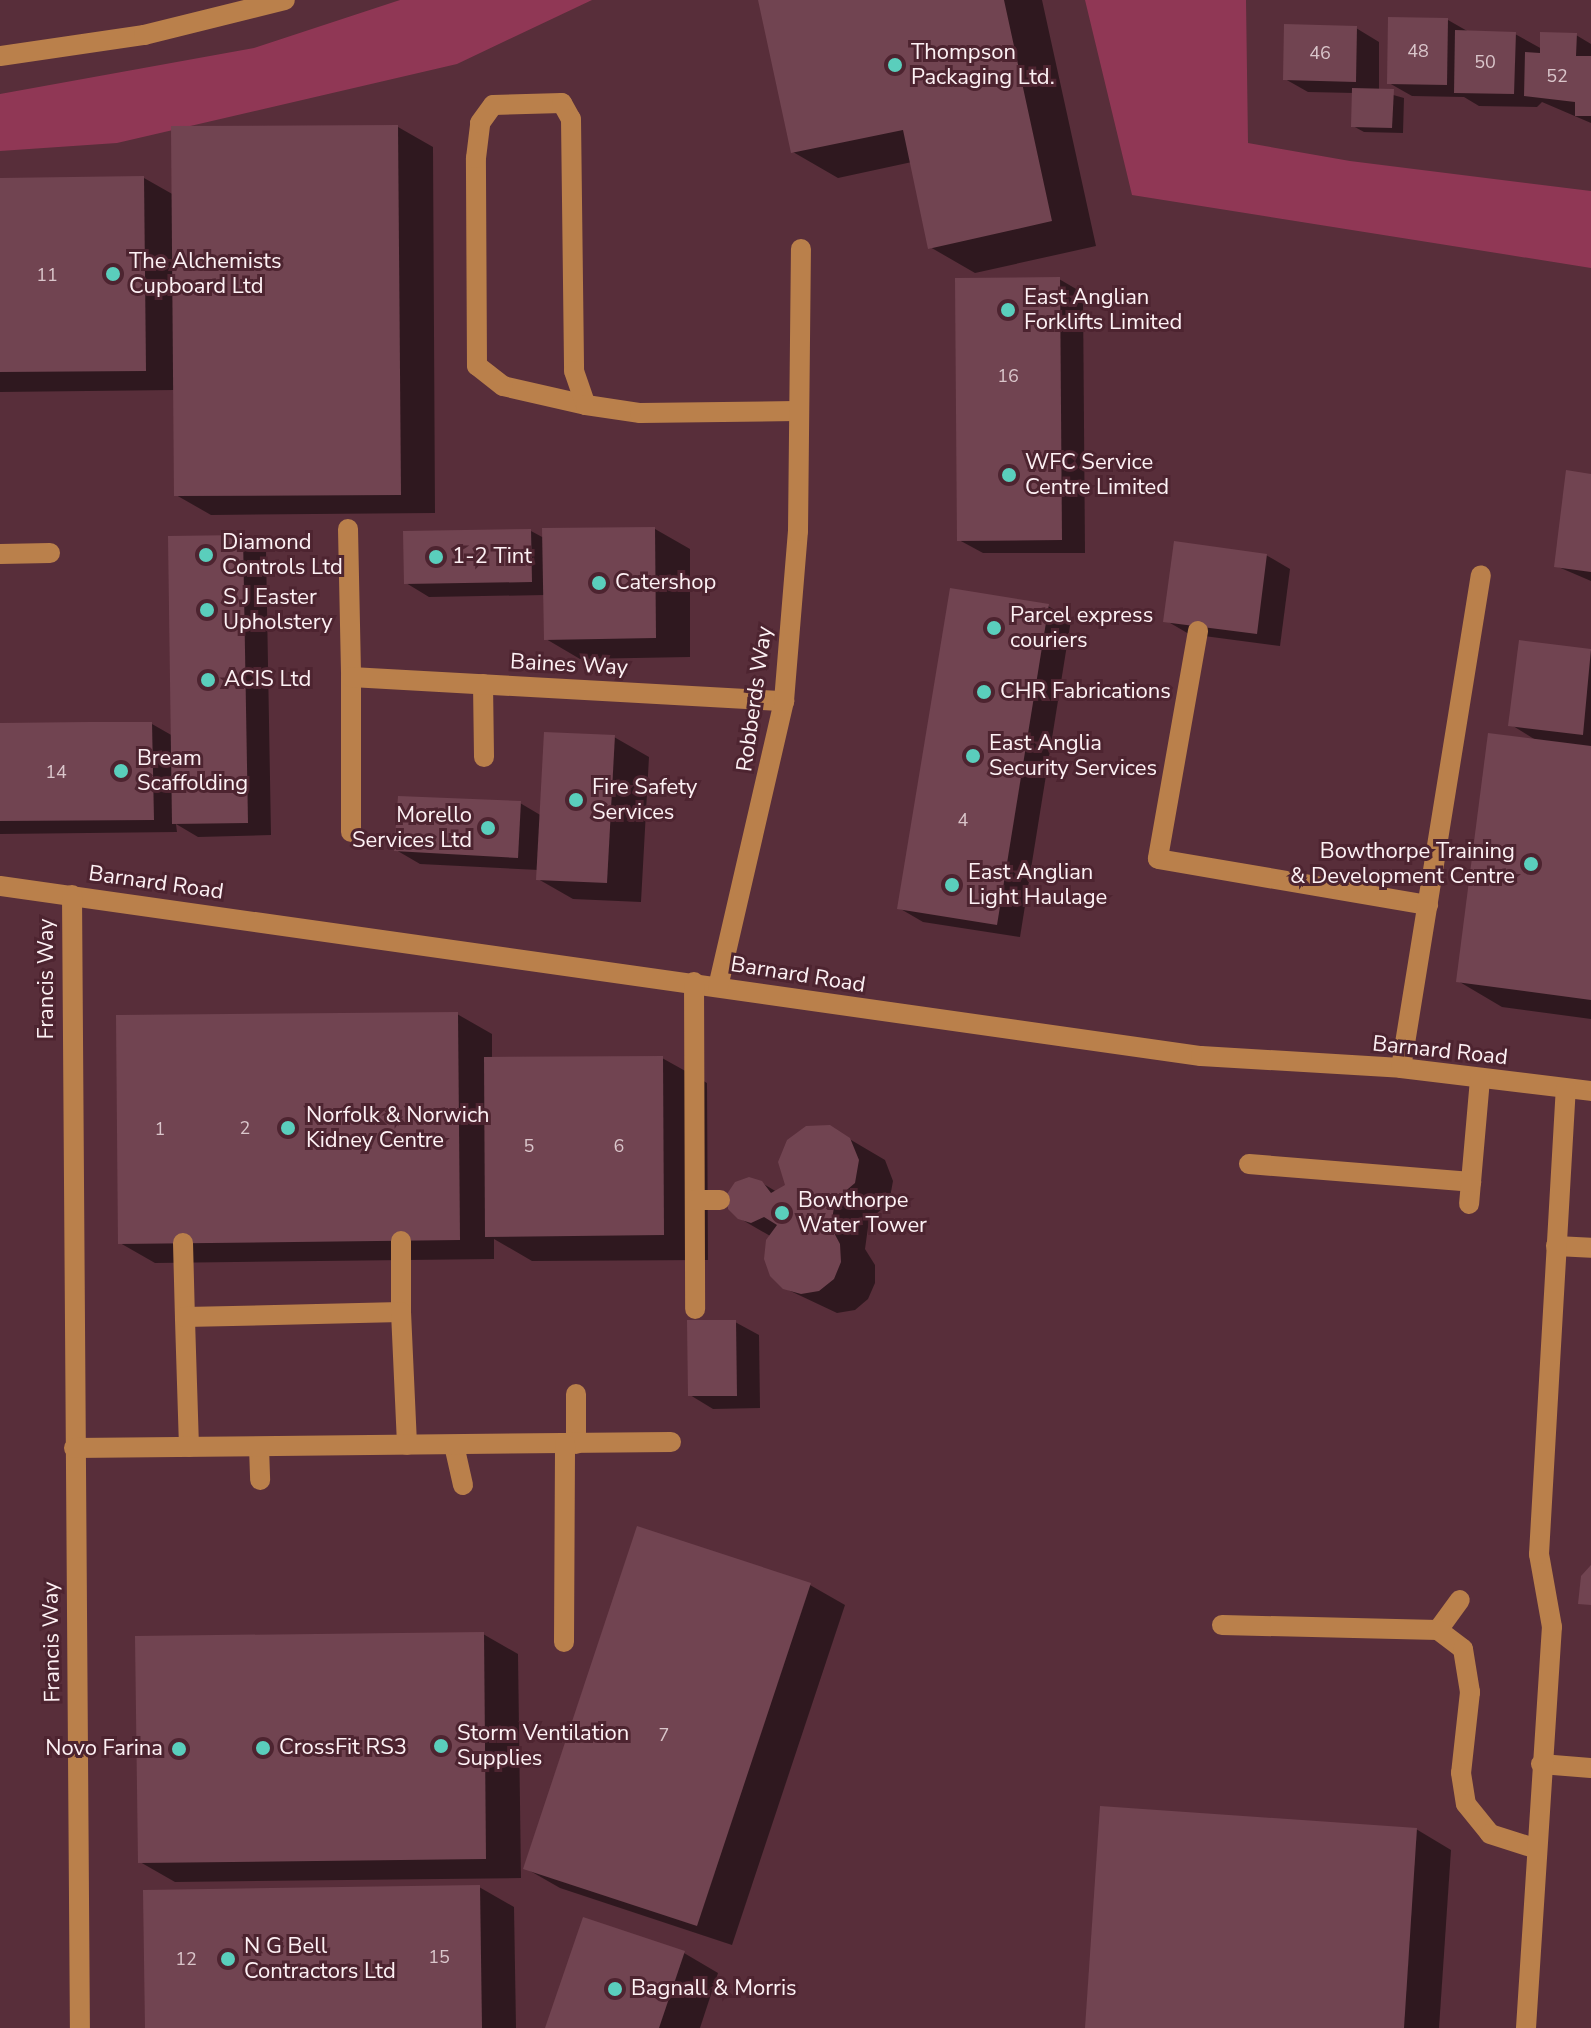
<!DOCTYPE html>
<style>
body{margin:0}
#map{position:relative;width:1591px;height:2028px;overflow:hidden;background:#582e3a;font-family:"Nunito Sans",sans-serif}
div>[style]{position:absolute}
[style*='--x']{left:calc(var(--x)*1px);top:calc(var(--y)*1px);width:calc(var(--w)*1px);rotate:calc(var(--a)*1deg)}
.green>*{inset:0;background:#903755}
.shadow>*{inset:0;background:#0007}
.building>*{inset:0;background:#714451}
.minor>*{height:20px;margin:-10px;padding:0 10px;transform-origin:10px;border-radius:10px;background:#ba804b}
.dots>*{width:22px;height:22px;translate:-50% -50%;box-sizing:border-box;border:4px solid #4d2430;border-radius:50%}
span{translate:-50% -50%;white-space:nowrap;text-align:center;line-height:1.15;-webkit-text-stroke:6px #4d2430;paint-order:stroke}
.number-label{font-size:18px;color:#dac6cb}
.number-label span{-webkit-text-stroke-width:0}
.poi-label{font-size:22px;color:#fdf1f4}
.left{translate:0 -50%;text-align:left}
.right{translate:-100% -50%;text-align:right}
.street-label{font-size:22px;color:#fdf1f4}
</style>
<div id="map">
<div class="green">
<i style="clip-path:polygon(400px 0,592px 0,457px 64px,117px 143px,0 151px,0 94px,254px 48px)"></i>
<i style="clip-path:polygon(1085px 0,1246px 0,1248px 143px,1350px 161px,1591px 191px,1591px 268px,1132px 195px)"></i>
</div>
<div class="shadow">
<i style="clip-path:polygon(760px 0,1042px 0,1096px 246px,975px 273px,930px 247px,912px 162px,838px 178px,793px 152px)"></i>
<i style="clip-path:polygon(1448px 20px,1469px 32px,1515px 34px,1542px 49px,1576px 35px,1591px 44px,1591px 123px,1542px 102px,1537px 107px,1479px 106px,1464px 97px,1412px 96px,1389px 83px)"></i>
<i style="clip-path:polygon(1356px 28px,1379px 42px,1379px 91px,1404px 98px,1403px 133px,1364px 132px,1353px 126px,1354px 93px,1308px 92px,1285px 79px)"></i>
<i style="clip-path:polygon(398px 127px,433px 147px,435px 513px,211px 515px,176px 495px,175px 390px,0 392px,0 180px,144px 178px,174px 195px)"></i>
<i style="clip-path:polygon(1059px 279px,1083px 293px,1085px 553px,983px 553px,959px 540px)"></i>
<i style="clip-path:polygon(1591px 476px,1591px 581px,1556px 566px)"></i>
<i style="clip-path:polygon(655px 529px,690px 549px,690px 657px,580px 659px,546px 639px,545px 595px,429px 597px,406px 583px,531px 531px,544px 538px)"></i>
<i style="clip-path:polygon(243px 537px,266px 550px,271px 835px,198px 837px,176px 824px,177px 832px,0 834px,0 726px,152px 724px,173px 736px)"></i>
<i style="clip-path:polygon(1266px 555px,1290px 569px,1280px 646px,1189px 634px,1165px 620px)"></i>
<i style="clip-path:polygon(1048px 606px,1071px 620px,1020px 937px,923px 922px,899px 908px)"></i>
<i style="clip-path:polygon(1521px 642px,1591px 651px,1591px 1019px,1502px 1007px,1458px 981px,1539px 742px,1510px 724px)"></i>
<i style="clip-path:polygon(614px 737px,649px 757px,641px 902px,573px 899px,538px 879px,539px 870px,420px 864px,396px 850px,520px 803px,542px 816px)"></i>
<i style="clip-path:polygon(457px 1014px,492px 1034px,492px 1059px,662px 1058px,707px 1083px,708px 1260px,532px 1261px,494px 1239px,494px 1259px,155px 1263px,120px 1243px)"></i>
<i style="clip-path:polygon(829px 1127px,885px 1160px,893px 1181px,889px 1203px,869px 1220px,865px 1249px,875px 1265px,875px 1283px,868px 1299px,855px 1310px,837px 1313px,784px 1288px,772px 1237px,739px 1218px,762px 1183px,777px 1192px,787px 1186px)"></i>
<i style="clip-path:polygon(735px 1322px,759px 1335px,760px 1408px,713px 1409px,690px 1395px)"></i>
<i style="clip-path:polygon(639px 1528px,810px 1585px,845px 1605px,732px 1945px,560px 1888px,525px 1868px)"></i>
<i style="clip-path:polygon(483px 1634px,518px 1654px,521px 1878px,175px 1882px,140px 1862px)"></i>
<i style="clip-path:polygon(1416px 1829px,1451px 1850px,1439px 2028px,1087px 2028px)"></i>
<i style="clip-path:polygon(479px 1887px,514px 1907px,516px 2028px,147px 2028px)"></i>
<i style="clip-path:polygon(684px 1953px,718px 1973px,700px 2028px,548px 2028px)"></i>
</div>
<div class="building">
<i style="clip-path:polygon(758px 0,1004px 0,1052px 221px,928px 249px,903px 130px,791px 153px)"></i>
<i style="clip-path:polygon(1388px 17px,1448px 18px,1447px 85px,1387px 84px)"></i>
<i style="clip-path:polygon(1284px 24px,1357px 26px,1356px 82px,1283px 80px)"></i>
<i style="clip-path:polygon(1455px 30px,1516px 32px,1514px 94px,1454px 93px)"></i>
<i style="clip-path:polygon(1540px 32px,1577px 33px,1576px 56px,1591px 56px,1591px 116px,1575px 116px,1575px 102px,1524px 96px,1525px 52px,1540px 53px)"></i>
<i style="clip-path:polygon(1352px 88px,1394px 89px,1392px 128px,1351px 127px)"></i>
<i style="clip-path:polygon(398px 125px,401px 495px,174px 496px,171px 126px)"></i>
<i style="clip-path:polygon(144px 176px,146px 371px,0 372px,0 178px)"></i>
<i style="clip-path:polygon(1060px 277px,1062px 540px,957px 541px,955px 278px)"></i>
<i style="clip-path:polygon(1566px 470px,1591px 474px,1591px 572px,1554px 567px)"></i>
<i style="clip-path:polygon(655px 527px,656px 638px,544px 640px,542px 528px)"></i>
<i style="clip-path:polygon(531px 529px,532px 582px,404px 584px,403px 531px)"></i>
<i style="clip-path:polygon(243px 535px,248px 823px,172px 824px,168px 536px)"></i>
<i style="clip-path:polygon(1174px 541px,1267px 554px,1257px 634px,1163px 622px)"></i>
<i style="clip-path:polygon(950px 588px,1049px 604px,997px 925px,897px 909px)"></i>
<i style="clip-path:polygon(1519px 640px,1591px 649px,1583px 735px,1508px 726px)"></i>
<i style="clip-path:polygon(88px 722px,152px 722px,154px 820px,0 821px,0 723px)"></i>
<i style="clip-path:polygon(544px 732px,615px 735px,607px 883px,536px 880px)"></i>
<i style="clip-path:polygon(1488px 733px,1591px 746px,1591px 1000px,1456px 982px)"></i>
<i style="clip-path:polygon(398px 796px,521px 801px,518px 858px,394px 851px)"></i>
<i style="clip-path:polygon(458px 1012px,460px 1240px,118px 1244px,116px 1015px)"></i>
<i style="clip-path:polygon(663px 1056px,664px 1235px,485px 1237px,484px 1057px)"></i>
<i style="clip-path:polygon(830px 1125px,850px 1138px,859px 1160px,855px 1183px,835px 1200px,831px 1227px,840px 1244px,841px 1262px,834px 1279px,819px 1291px,801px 1294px,783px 1289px,770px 1276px,764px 1259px,766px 1240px,777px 1225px,764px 1217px,751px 1223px,738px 1219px,728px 1209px,727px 1194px,735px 1182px,749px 1177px,762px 1181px,771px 1193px,785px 1185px,778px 1162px,787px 1140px,806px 1126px)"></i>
<i style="clip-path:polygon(687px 1320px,736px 1320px,737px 1396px,688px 1396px)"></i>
<i style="clip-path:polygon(637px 1526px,811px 1583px,697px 1926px,523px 1869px)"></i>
<i style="clip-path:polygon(1591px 1565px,1591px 1605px,1578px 1604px,1581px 1576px)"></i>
<i style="clip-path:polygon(484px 1632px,486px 1859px,138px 1863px,135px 1636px)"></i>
<i style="clip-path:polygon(1100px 1806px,1417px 1828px,1404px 2028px,1085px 2028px)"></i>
<i style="clip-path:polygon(480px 1885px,482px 2028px,145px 2028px,143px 1890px)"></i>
<i style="clip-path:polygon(583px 1917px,685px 1951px,659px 2028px,545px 2028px)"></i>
</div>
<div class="minor">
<i style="--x:0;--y:56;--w:146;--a:-8.3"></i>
<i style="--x:144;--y:35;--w:145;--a:-13.9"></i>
<i style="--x:586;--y:405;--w:85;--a:-167.1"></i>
<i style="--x:503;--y:386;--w:33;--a:-142"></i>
<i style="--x:477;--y:366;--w:208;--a:-90.3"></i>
<i style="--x:476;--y:158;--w:35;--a:-83"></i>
<i style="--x:480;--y:123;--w:22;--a:-54"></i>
<i style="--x:493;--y:105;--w:69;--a:-1.7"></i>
<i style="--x:562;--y:103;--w:18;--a:61"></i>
<i style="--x:571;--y:119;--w:252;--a:89.3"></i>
<i style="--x:574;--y:371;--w:36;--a:71"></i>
<i style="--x:586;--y:405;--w:55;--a:8.4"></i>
<i style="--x:640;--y:413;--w:156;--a:-0.7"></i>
<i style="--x:348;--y:529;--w:148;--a:88.8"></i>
<i style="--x:0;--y:554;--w:50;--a:-1.1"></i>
<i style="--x:1198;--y:631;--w:231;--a:100"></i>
<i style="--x:1158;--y:859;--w:274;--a:9.7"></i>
<i style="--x:483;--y:684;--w:73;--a:89.2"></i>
<i style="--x:351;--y:832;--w:155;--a:-90"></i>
<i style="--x:351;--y:677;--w:434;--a:3.2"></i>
<i style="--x:0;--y:886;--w:1213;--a:8.06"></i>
<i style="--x:1201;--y:1056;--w:200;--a:3.4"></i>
<i style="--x:1401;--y:1068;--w:191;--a:6.9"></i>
<i style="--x:72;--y:895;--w:1133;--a:89.6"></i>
<i style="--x:694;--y:982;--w:327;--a:89.8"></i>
<i style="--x:718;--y:987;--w:294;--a:-77"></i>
<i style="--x:784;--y:701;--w:171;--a:-85.3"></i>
<i style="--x:798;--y:531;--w:282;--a:-89.4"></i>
<i style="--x:1401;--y:1068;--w:499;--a:-80.8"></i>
<i style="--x:1249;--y:1164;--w:223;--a:4.6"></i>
<i style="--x:1471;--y:1182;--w:22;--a:95"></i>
<i style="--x:1471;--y:1182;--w:103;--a:-85"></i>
<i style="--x:695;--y:1200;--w:25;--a:0"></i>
<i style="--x:401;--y:1241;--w:71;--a:90"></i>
<i style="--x:183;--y:1243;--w:74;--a:88.5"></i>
<i style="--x:1556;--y:1246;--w:35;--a:3"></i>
<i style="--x:576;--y:1394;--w:50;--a:90"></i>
<i style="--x:454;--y:1445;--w:41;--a:77.3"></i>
<i style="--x:189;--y:1447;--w:130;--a:-91.8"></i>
<i style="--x:185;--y:1317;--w:216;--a:-1.3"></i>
<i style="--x:401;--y:1312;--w:133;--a:87.4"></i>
<i style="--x:259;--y:1447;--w:33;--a:88"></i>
<i style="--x:74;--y:1448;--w:597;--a:-0.58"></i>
<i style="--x:1222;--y:1625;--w:216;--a:1.3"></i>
<i style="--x:1438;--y:1630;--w:37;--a:-54"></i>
<i style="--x:1438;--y:1630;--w:31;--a:37"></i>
<i style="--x:1463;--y:1649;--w:44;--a:80.8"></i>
<i style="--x:1470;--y:1692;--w:81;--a:96.3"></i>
<i style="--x:1461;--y:1773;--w:31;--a:81"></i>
<i style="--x:1466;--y:1804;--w:38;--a:51"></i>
<i style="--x:1490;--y:1834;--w:49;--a:17.7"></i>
<i style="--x:564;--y:1642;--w:198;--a:-89.7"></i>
<i style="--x:1541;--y:1764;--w:50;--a:4.6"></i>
<i style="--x:1526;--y:2028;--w:402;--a:-86.3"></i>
<i style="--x:1552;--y:1627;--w:74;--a:-100.1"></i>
<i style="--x:1539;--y:1554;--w:466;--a:-86.7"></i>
</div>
<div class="dots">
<i style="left:895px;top:65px;background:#5acebc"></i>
<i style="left:113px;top:274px;background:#5acebc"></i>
<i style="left:1008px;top:310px;background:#5acebc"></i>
<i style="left:1009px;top:475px;background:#5acebc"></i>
<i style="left:206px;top:555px;background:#5acebc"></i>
<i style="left:436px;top:557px;background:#5acebc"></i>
<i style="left:599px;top:583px;background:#5acebc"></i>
<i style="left:207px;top:610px;background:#5acebc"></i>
<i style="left:994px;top:628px;background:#5acebc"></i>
<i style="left:208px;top:680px;background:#5acebc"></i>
<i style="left:984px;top:692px;background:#5acebc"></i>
<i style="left:973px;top:756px;background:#5acebc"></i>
<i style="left:121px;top:771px;background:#5acebc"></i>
<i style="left:576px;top:800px;background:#5acebc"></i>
<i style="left:488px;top:828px;background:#5acebc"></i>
<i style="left:1531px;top:864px;background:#5acebc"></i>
<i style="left:952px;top:885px;background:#5acebc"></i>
<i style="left:288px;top:1128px;background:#5acebc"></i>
<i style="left:782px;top:1213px;background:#5acebc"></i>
<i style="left:441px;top:1746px;background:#5acebc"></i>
<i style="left:263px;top:1748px;background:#5acebc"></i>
<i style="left:179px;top:1749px;background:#5acebc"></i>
<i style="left:228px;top:1959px;background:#5acebc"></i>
<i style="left:615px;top:1989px;background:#5acebc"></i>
</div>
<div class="number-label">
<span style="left:1418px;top:51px">48</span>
<span style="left:1320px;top:53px">46</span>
<span style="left:1485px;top:62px">50</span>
<span style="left:1557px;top:76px">52</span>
<span style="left:47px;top:275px">11</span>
<span style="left:1008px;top:376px">16</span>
<span style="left:56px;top:772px">14</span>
<span style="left:963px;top:820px">4</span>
<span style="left:245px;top:1128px">2</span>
<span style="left:160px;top:1129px">1</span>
<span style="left:529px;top:1146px">5</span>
<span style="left:619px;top:1146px">6</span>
<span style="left:664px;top:1735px">7</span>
<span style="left:439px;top:1957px">15</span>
<span style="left:186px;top:1959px">12</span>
</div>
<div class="poi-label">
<span class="left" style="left:911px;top:65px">Thompson<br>Packaging Ltd.</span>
<span class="left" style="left:129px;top:274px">The Alchemists<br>Cupboard Ltd</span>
<span class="left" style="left:1024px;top:310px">East Anglian<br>Forklifts Limited</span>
<span class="left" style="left:1025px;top:475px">WFC Service<br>Centre Limited</span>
<span class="left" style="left:222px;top:555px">Diamond<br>Controls Ltd</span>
<span class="left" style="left:452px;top:557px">1-2 Tint</span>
<span class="left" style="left:615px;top:583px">Catershop</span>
<span class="left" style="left:223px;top:610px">S J Easter<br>Upholstery</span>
<span class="left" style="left:1010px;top:628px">Parcel express<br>couriers</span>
<span class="left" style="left:224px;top:680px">ACIS Ltd</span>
<span class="left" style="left:1000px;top:692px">CHR Fabrications</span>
<span class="left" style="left:989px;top:756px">East Anglia<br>Security Services</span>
<span class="left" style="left:137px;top:771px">Bream<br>Scaffolding</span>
<span class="left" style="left:592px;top:800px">Fire Safety<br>Services</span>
<span class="right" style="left:472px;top:828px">Morello<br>Services Ltd</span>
<span class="right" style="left:1515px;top:864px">Bowthorpe Training<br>&amp; Development Centre</span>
<span class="left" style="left:968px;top:885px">East Anglian<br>Light Haulage</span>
<span class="left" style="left:306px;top:1128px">Norfolk &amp; Norwich<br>Kidney Centre</span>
<span class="left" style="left:798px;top:1213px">Bowthorpe<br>Water Tower</span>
<span class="left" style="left:457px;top:1746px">Storm Ventilation<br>Supplies</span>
<span class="left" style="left:279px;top:1748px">CrossFit RS3</span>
<span class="right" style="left:163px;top:1749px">Novo Farina</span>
<span class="left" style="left:244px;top:1959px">N G Bell<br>Contractors Ltd</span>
<span class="left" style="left:631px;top:1989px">Bagnall &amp; Morris</span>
</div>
<div class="street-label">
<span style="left:569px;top:665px;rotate:3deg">Baines Way</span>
<span style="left:755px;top:699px;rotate:-82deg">Robberds Way</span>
<span style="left:156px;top:883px;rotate:8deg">Barnard Road</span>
<span style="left:798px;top:975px;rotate:9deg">Barnard Road</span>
<span style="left:47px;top:979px;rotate:-90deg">Francis Way</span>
<span style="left:1440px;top:1051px;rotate:6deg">Barnard Road</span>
<span style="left:52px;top:1642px;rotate:-91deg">Francis Way</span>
</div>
</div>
